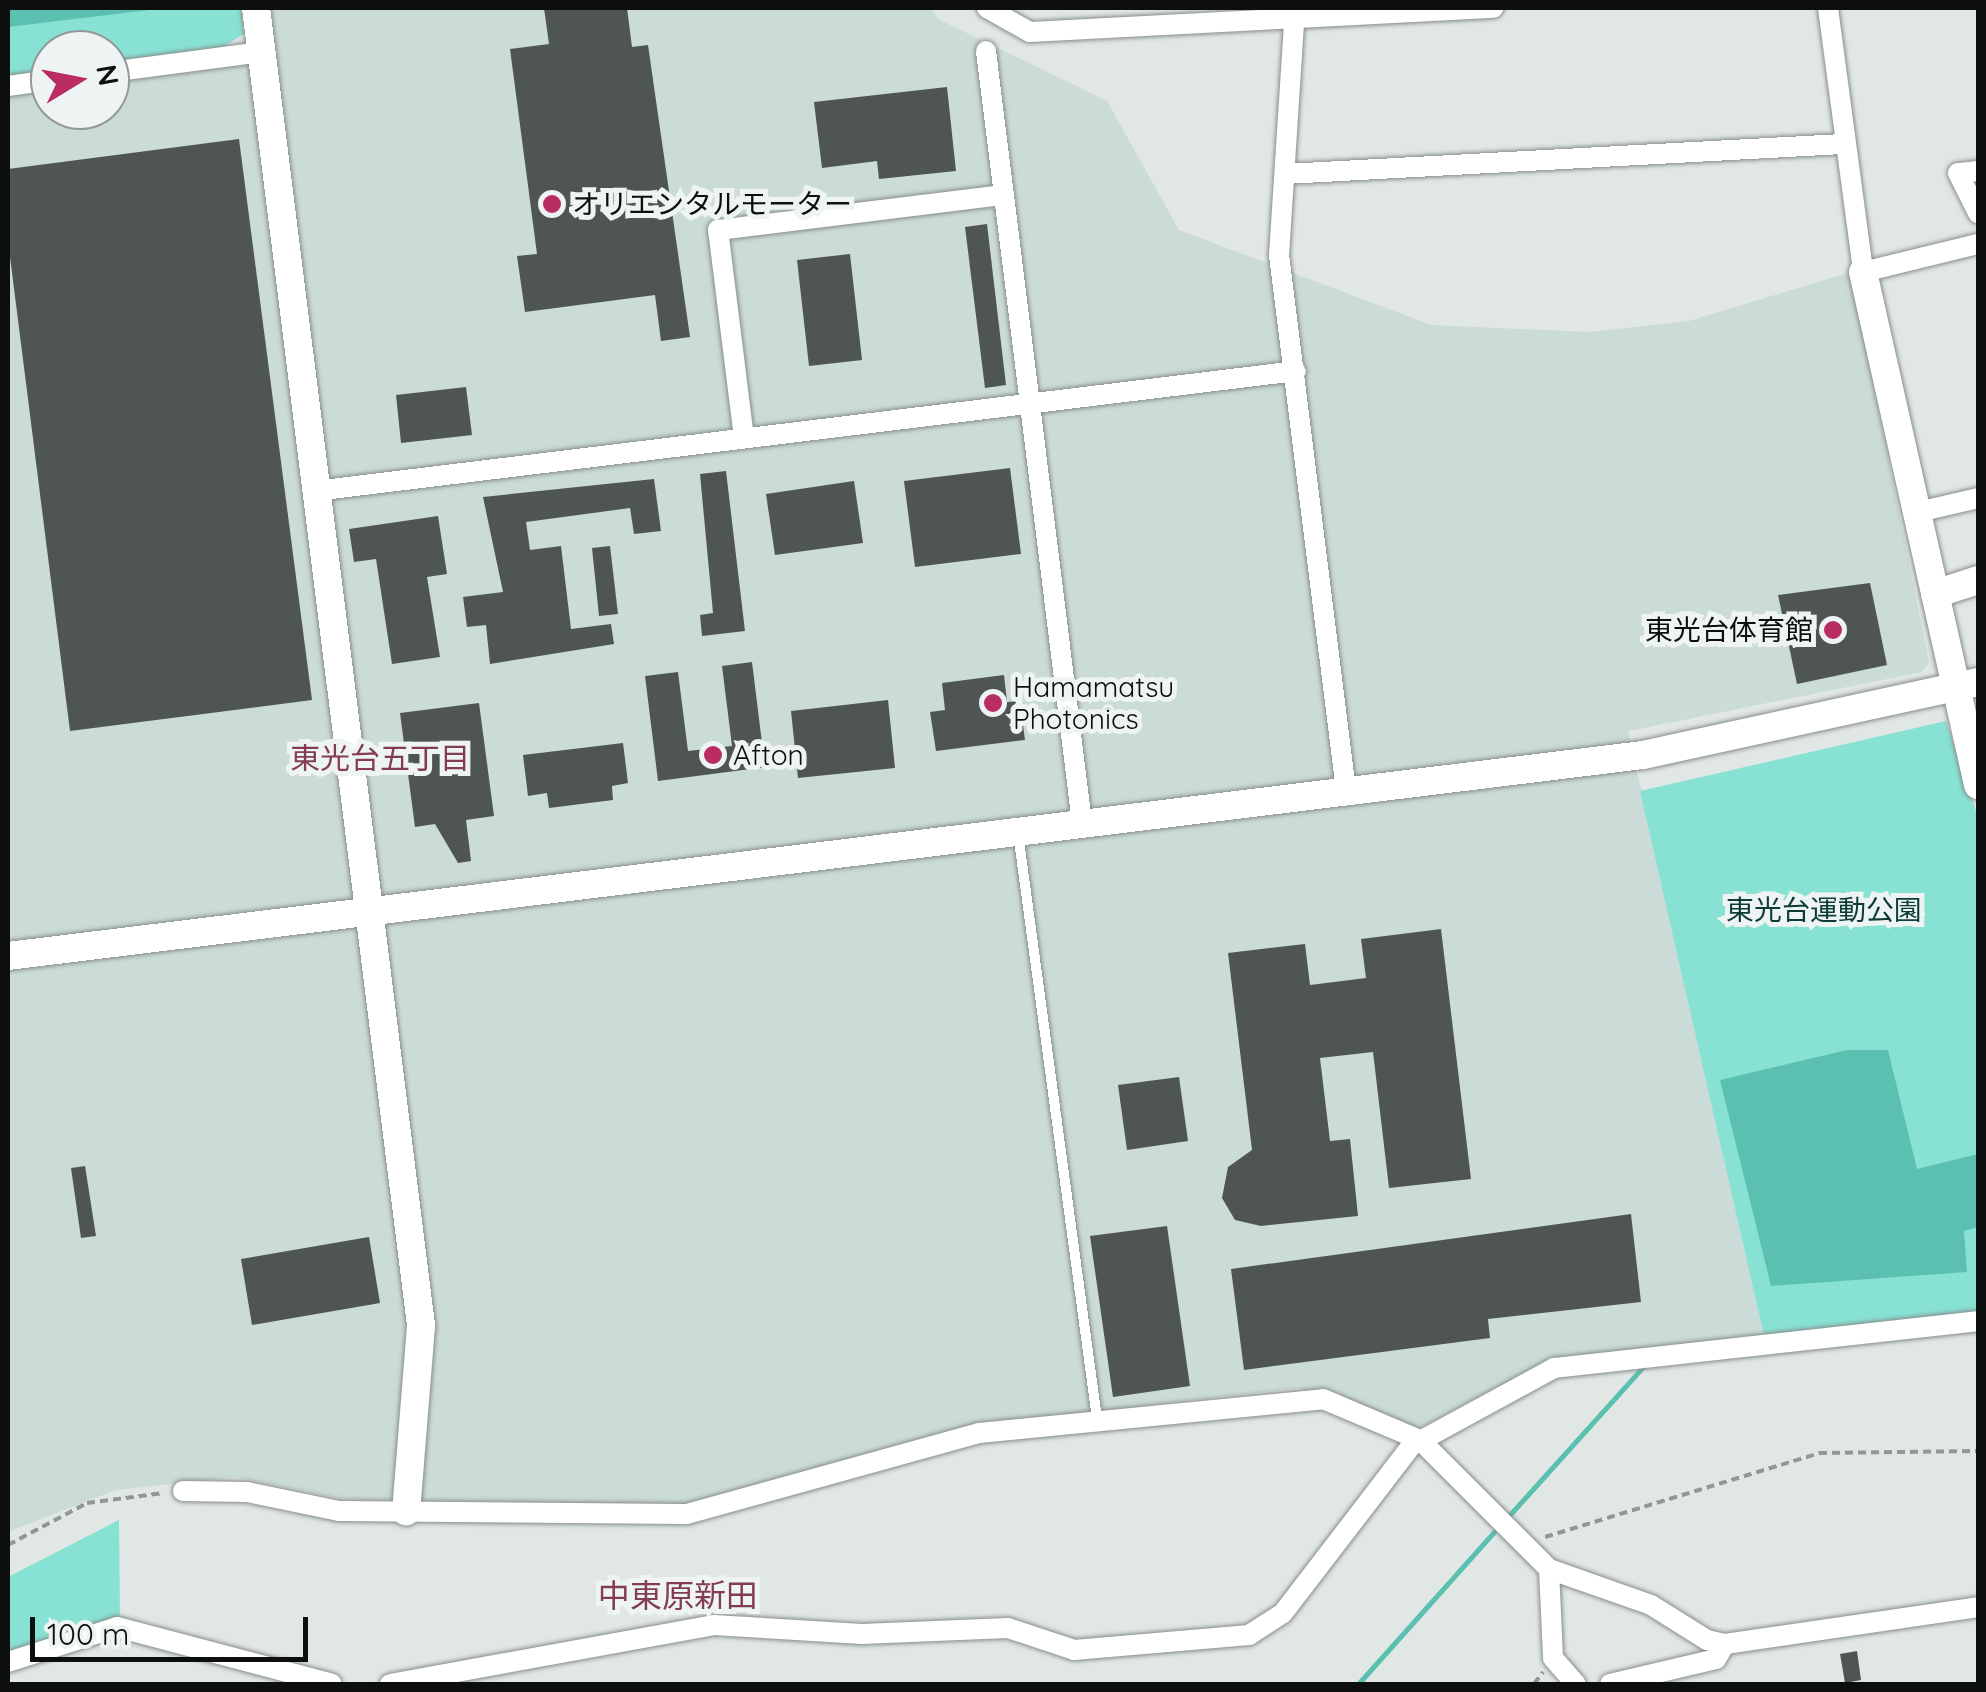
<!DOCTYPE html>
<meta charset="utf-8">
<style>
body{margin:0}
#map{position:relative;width:1986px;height:1692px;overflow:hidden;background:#e0e7e5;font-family:Quicksand,"Noto Sans JP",sans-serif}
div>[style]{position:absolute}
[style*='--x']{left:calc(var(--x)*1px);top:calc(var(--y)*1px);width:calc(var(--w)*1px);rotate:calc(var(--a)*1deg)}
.built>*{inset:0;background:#cbdbd8}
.green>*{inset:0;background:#88e2d4}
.water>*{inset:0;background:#5cc0b1}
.stream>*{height:5px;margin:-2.5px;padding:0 2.5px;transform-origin:2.5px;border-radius:2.5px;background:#5cc0b1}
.building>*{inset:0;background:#4f5554}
.path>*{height:4px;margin-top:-2px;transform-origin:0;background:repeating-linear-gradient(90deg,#929795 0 8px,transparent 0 13px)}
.roads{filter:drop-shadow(0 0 2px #878d8c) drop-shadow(0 0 2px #878d8c)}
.lane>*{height:10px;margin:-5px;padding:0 5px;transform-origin:5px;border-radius:5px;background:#fff}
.street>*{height:20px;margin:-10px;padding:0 10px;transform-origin:10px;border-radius:10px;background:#fff}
.secondary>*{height:28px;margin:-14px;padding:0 14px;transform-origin:14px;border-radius:14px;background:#fff}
.dots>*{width:28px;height:28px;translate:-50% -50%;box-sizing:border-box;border:5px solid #edf4f3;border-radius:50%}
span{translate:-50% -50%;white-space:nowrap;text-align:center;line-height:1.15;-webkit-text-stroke:10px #edf4f3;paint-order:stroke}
.poi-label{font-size:28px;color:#0d0f0f}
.left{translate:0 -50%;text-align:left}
.right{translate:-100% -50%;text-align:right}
.park-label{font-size:28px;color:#0d3c36}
.neighbourhood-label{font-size:30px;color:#833c51}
.quarter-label{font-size:32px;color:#833c51}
.frame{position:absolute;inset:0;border:10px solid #0d0f0f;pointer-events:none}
.north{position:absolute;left:30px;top:30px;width:100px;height:100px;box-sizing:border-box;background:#edf4f3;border:2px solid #939898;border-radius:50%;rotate:80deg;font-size:28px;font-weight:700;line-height:40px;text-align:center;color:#0d0f0f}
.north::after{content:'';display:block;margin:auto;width:35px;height:45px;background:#ba2d62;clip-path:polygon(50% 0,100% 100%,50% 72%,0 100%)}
.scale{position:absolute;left:30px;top:1617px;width:278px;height:45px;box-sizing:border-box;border:5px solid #0d0f0f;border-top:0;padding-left:12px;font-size:30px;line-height:35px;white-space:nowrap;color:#0d0f0f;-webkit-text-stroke:8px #edf4f3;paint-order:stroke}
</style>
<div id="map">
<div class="built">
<i style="clip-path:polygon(269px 8px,931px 8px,938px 19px,1107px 101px,1179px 230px,1431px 325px,1589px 332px,1689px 321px,1851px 272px,1929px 663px,1922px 672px,1628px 731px,1765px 1340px,1561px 1356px,1418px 1428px,1299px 1388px,998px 1422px,697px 1505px,345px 1499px,236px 1477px,116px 1490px,8px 1532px,8px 79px,50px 74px,50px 110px,110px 110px,110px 67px,273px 46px)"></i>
</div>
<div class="green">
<i style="clip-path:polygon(8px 8px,241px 8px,244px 34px,221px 48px,110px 62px,110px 50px,50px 50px,50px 70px,8px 76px)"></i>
<i style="clip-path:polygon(1946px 721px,1978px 817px,1978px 1312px,1765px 1340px,1640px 791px)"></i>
<i style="clip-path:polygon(119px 1520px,120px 1619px,8px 1654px,8px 1577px)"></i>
</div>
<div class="water">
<i style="clip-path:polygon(8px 8px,166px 8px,8px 27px)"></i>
<i style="clip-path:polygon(1847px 1050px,1888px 1050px,1917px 1169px,1978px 1154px,1978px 1227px,1964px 1231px,1967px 1272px,1771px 1286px,1720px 1080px)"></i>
</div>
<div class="stream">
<i style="--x:1506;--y:1519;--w:205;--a:-48"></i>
<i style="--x:1358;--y:1684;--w:204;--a:-48.2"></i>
</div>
<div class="building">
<i style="clip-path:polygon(544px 8px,627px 8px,632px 47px,648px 45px,690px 337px,661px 341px,655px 295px,525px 312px,517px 256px,537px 254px,510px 49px,549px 44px)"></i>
<i style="clip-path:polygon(947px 87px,956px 171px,879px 179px,877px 161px,822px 168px,814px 102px)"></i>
<i style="clip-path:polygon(239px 139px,312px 700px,70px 731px,8px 241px,8px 169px)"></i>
<i style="clip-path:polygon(987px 224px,1006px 385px,985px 388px,965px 227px)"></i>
<i style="clip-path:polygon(850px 254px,862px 360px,809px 366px,797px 260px)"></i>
<i style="clip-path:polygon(466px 387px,472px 435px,401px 443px,396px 395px)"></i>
<i style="clip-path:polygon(1010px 468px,1021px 554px,915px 567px,904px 481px)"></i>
<i style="clip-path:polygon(726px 471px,745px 631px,702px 636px,700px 615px,713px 613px,700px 474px)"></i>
<i style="clip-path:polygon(654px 479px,661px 531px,634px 534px,630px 508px,526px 522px,530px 550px,561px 546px,571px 629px,611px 624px,614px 644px,490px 664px,486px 625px,467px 627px,463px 597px,503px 592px,483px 497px)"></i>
<i style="clip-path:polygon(854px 481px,863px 543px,775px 555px,766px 494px)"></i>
<i style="clip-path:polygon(438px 516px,447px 574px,427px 577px,440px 657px,392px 664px,376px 559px,354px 562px,349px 529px)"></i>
<i style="clip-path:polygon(610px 546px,618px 614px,599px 616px,592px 548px)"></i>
<i style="clip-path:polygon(1870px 583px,1887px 665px,1797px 684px,1778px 595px)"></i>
<i style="clip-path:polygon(752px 662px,765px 767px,658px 781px,645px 676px,678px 672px,688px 751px,732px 746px,722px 666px)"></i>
<i style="clip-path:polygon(1004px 675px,1007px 702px,1020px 701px,1025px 740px,936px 751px,930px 712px,945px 710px,942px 683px)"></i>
<i style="clip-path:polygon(888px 700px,895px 768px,798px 778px,791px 711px)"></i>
<i style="clip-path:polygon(479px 703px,494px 816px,466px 820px,471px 861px,458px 863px,435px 824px,415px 827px,400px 713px)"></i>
<i style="clip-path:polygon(623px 743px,628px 783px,612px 786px,613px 800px,549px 808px,547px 793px,528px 796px,523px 755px)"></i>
<i style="clip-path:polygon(1441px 929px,1471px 1179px,1389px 1188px,1373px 1052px,1320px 1058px,1330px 1141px,1350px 1139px,1358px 1216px,1261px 1226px,1235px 1220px,1222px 1198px,1228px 1167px,1252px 1150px,1228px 953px,1305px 944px,1310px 985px,1366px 978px,1361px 939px)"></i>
<i style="clip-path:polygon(1179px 1077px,1188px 1141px,1127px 1150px,1118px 1085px)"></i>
<i style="clip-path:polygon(85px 1166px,96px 1236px,81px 1238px,71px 1168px)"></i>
<i style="clip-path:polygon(1631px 1214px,1641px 1302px,1488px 1319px,1490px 1338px,1244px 1370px,1231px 1269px)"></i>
<i style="clip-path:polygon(1167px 1226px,1190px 1386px,1113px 1397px,1090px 1236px)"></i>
<i style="clip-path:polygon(369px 1237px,380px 1303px,252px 1325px,241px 1259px)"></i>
<i style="clip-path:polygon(1857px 1651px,1861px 1680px,1845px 1683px,1840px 1654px)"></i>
</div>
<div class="path">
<i style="--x:1545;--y:1537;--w:287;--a:-17"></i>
<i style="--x:1819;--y:1453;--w:159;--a:-0.7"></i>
<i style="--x:8;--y:1545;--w:89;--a:-28"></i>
<i style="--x:87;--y:1503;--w:77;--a:-7.5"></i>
<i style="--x:1534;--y:1684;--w:15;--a:-53"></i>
</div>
<div class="roads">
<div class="lane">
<i style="--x:1018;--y:833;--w:591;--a:82.32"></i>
</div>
<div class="street">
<i style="--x:987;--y:8;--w:49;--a:29.2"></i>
<i style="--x:1030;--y:32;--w:464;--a:-3"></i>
<i style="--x:1295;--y:8;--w:248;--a:93.7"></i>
<i style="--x:1279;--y:255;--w:540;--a:82.87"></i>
<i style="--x:1828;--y:8;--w:266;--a:82.4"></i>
<i style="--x:1863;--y:272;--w:118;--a:-13.7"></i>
<i style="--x:986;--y:51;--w:778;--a:82.91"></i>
<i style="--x:110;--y:72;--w:153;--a:-7.5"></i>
<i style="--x:8;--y:86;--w:42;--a:-8.1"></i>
<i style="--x:1978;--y:171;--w:20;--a:174"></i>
<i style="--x:1958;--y:173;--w:45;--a:63.4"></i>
<i style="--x:1285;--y:174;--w:558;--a:-3.08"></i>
<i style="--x:744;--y:438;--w:210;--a:-97.1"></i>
<i style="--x:718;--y:230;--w:288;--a:-7"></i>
<i style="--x:315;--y:491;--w:988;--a:-6.97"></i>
<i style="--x:1918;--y:512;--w:62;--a:-13.1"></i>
<i style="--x:183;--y:1491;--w:64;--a:0.9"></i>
<i style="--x:247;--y:1492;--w:94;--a:11.7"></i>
<i style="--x:339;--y:1511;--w:348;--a:0.5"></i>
<i style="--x:687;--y:1514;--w:303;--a:-15.5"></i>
<i style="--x:979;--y:1433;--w:346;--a:-5.6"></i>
<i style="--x:1323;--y:1399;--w:105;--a:22.9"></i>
<i style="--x:1420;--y:1440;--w:182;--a:45"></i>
<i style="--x:1549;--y:1569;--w:108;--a:19.4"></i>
<i style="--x:1651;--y:1605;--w:66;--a:32"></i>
<i style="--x:1707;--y:1640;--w:18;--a:13"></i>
<i style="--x:1725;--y:1644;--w:256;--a:-8.3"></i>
<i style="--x:1549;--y:1569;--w:89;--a:87.4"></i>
<i style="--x:1553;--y:1658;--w:35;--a:49"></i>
<i style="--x:8;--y:1662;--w:114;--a:-17.8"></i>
<i style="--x:117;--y:1627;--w:222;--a:14.8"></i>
<i style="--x:390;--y:1684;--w:329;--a:-10.3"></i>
<i style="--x:714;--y:1625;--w:148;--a:3.5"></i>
<i style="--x:862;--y:1634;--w:146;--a:-2.4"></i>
<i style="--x:1008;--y:1628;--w:70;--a:18.4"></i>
<i style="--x:1074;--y:1650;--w:176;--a:-4.9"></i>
<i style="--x:1249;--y:1635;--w:40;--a:-32.9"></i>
<i style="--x:1283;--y:1613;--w:210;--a:-52.5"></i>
<i style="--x:1411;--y:1446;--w:163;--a:-28.6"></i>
<i style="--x:1554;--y:1368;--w:427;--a:-6.3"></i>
<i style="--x:1610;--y:1684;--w:109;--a:-13.3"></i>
<i style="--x:1716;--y:1659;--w:17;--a:-59"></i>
</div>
<div class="secondary">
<i style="--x:256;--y:8;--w:1328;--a:82.86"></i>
<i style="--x:421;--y:1326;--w:186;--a:94.6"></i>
<i style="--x:1863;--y:272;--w:526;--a:77.36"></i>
<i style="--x:1935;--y:594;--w:45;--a:-18"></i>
<i style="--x:8;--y:956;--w:1647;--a:-7.01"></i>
<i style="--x:1643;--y:755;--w:343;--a:-12.3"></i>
</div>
</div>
<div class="dots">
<i style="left:552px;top:204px;background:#ba2d62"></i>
<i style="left:1833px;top:630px;background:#ba2d62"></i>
<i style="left:993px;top:703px;background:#ba2d62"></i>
<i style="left:713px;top:755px;background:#ba2d62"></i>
</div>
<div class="poi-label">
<span class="left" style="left:572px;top:204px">オリエンタルモーター</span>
<span class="right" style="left:1813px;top:630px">東光台体育館</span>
<span class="left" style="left:1013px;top:703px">Hamamatsu<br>Photonics</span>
<span class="left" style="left:733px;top:755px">Afton</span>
</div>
<div class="park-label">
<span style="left:1824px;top:910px">東光台運動公園</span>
</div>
<div class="neighbourhood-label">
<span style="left:380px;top:758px">東光台五丁目</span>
</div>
<div class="quarter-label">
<span style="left:678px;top:1595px">中東原新田</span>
</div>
<div class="frame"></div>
<div class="north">N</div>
<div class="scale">100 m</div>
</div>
